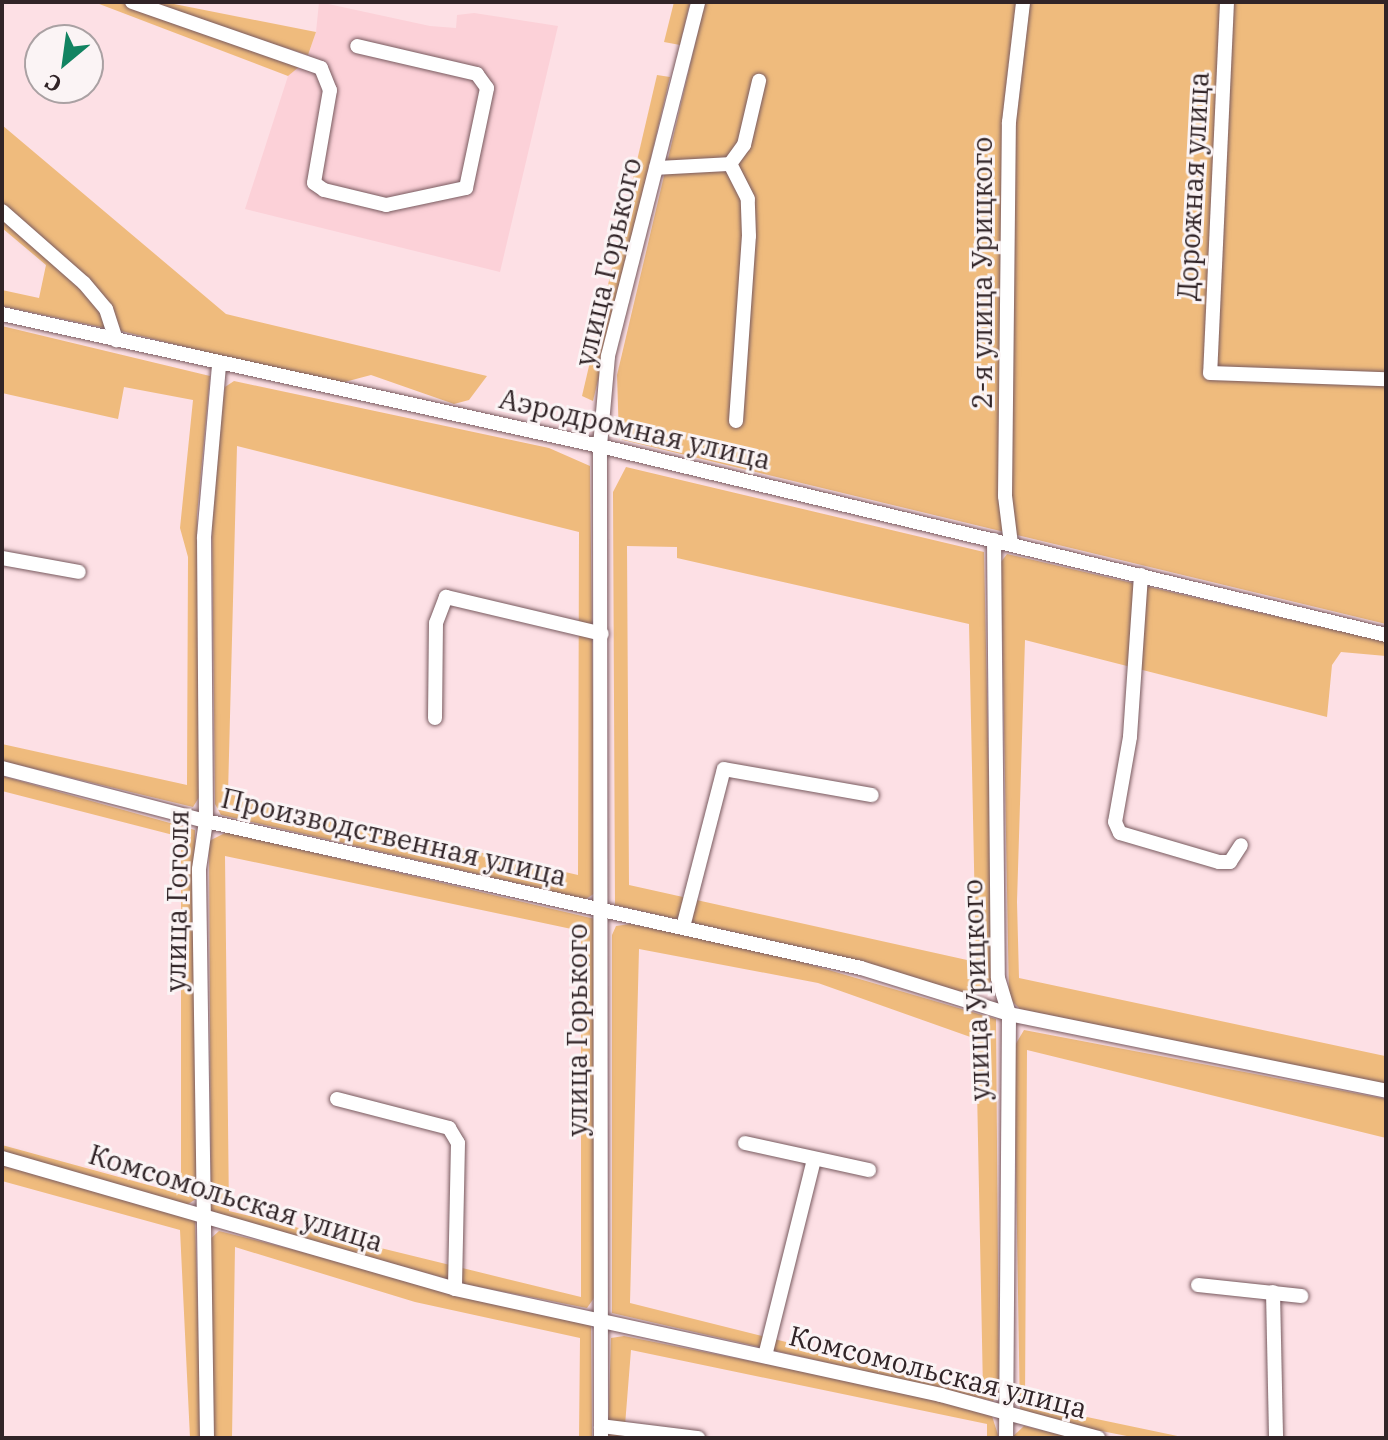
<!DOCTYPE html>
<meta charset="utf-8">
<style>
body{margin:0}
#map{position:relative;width:1388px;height:1440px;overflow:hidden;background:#fde0e5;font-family:"IBM Plex Serif",serif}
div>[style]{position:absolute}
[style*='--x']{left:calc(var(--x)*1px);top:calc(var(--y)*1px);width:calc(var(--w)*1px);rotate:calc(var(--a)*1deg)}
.built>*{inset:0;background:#fcd1d8}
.green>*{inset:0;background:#efbb7d}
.roads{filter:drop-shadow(0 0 2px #785a5f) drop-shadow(0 0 2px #785a5f)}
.minor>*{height:14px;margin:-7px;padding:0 7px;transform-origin:7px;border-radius:7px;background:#fff}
span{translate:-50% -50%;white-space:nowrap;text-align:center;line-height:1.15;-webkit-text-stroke:6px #fbf4f5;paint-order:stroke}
.street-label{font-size:28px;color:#312427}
.frame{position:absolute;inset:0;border:4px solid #312427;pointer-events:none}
.north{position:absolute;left:24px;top:24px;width:80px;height:80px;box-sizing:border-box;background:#fbf4f5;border:2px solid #aaa1a3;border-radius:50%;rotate:209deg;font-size:22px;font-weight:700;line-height:32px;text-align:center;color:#312427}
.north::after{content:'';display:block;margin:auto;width:28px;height:36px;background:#128361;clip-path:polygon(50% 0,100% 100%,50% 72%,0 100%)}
</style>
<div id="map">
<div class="built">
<i style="clip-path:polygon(319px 2px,430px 26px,456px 28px,457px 15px,474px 13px,558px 26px,500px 272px,245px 209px,288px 76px,308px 55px,316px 32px)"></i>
</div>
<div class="green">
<i style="clip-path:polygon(94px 2px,122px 2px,300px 66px,288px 76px)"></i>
<i style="clip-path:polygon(143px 2px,164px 2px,316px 32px,308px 55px)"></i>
<i style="clip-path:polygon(674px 2px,690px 2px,680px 45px,664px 42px)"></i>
<i style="clip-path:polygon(705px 2px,1386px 2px,1386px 624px,619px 439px,617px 375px)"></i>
<i style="clip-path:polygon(657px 75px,670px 77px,593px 401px,582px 396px)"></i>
<i style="clip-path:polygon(2px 125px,226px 314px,487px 376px,469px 400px,454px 404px,371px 375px,337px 384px,121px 331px,114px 315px,2px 205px)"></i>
<i style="clip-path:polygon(2px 216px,98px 306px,105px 328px,2px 306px,2px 290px,39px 298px,46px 265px,2px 228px)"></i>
<i style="clip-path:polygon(2px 326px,210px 376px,197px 515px,201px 794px,193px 807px,2px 761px,2px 744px,187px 785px,188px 557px,180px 528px,193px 400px,124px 387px,118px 419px,2px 393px)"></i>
<i style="clip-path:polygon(evenodd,234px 381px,549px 448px,590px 466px,595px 893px,586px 899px,221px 815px,215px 804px,212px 521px,220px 414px,225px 387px,234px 381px,237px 446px,579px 532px,578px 875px,228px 794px,237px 446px)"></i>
<i style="clip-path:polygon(evenodd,626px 467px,984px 552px,993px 978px,986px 988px,975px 994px,944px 988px,848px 958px,615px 905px,613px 492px,626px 467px,627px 546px,677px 547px,677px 558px,969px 624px,976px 962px,629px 885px,627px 546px)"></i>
<i style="clip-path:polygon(1007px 554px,1386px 642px,1386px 656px,1341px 652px,1332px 665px,1327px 717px,1025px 640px,1017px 902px,1019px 978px,1385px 1056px,1386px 727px,1386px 1085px,1020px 1009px,1009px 998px,1001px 562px)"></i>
<i style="clip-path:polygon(2px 776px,195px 830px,197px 1150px,196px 1199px,185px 1206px,2px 1153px,2px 1145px,181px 1194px,181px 837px,2px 791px)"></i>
<i style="clip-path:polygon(evenodd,227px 832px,595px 919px,594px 1298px,587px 1308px,469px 1285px,211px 1213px,209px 841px,227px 832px,225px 856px,581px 931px,581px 1297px,229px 1211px,225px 856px)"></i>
<i style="clip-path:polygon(evenodd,630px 924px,760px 950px,996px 1019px,999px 1392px,993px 1401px,612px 1313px,612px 935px,616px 926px,630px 924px,639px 949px,818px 983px,976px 1039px,983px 1391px,630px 1303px,639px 949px)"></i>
<i style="clip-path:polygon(1024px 1030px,1386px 1099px,1386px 1138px,1027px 1050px,1025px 1404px,1187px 1438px,1137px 1438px,1020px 1415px,1014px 1047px)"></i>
<i style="clip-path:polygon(2px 1164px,195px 1220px,202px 1438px,190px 1438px,180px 1230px,2px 1181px)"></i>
<i style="clip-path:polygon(219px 1231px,591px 1325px,592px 1438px,579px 1438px,580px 1338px,415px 1302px,235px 1247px,232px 1438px,213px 1438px,209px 1240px)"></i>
<i style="clip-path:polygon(624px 1336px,947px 1400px,992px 1416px,999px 1438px,987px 1438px,987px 1424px,631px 1350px,624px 1438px,608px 1438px,611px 1338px)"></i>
<i style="clip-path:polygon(1024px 1426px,1075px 1438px,1011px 1438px)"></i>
</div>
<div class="roads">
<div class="minor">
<i style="--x:132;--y:2;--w:200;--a:19.2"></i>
<i style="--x:321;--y:68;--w:24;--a:68"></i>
<i style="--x:330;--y:90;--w:94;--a:99.8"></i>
<i style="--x:314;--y:183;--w:12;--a:35"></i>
<i style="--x:324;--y:190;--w:64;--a:13.6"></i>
<i style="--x:386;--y:205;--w:82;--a:-12"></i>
<i style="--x:466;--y:188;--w:102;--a:-78.1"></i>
<i style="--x:487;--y:88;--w:17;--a:-126"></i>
<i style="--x:477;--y:74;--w:123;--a:-166.9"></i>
<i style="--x:1227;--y:2;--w:371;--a:92.6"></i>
<i style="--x:1210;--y:373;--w:176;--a:2"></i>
<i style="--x:656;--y:168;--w:74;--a:-3.1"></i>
<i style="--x:2;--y:211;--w:109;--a:41.3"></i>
<i style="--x:84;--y:283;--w:34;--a:50"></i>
<i style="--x:106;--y:309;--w:33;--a:72"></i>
<i style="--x:2;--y:314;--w:612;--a:12.45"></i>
<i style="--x:600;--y:446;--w:808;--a:13.52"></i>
<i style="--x:736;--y:421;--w:185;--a:-86"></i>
<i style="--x:749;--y:236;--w:37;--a:-92"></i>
<i style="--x:748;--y:199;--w:39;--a:-117"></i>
<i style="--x:730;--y:164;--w:24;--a:-54"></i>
<i style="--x:744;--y:145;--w:66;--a:-76.8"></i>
<i style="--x:994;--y:540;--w:438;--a:89.5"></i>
<i style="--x:998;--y:978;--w:38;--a:73"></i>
<i style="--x:1009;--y:1014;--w:424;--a:90.4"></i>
<i style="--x:1011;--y:544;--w:48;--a:-97.1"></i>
<i style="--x:1005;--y:496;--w:374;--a:-89.4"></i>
<i style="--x:1009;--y:122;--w:121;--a:-83.3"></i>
<i style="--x:2;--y:558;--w:78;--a:10.3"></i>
<i style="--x:1141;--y:575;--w:162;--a:93.9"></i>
<i style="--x:1130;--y:737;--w:86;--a:100"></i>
<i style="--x:1115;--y:822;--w:12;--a:66"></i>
<i style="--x:1120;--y:833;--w:103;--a:16.3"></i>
<i style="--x:1219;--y:862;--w:11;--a:0"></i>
<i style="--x:1230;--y:862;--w:20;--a:-57"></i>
<i style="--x:435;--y:718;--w:95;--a:-89.4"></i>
<i style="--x:436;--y:623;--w:28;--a:-69"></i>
<i style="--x:446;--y:597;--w:160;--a:13.3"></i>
<i style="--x:2;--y:768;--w:211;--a:14.6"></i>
<i style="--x:206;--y:821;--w:671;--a:12.65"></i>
<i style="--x:861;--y:968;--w:155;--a:17.3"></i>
<i style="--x:1009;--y:1014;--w:385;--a:11.5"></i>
<i style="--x:683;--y:927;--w:163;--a:-75.5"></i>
<i style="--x:724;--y:769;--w:150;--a:10"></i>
<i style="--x:337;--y:1099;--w:116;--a:14.5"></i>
<i style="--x:449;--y:1128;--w:17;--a:59"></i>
<i style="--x:458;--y:1143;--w:146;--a:91.2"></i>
<i style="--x:745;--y:1143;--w:127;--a:12.3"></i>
<i style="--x:2;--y:1158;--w:472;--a:16.1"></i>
<i style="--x:455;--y:1289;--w:497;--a:12.3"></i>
<i style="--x:941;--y:1395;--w:163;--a:15.3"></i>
<i style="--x:1198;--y:1285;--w:104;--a:6.1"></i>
<i style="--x:1273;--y:1292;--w:146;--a:88.8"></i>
<i style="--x:765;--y:1356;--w:202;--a:-76"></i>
<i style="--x:601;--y:1426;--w:98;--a:7.1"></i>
<i style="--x:207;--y:1438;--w:569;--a:-90.81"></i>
<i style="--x:199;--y:869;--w:49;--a:-81.7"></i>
<i style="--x:206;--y:821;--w:284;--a:-90.4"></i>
<i style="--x:204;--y:537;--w:173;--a:-85"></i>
<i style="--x:601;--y:1438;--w:992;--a:-90.06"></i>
<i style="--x:600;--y:446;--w:90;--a:-84.9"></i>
<i style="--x:608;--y:356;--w:365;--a:-75.7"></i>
</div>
</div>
<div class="street-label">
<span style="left:1193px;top:186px;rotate:-87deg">Дорожная улица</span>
<span style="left:608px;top:262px;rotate:-77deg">улица Горького</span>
<span style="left:982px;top:273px;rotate:-90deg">2-я улица Урицкого</span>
<span style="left:635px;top:429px;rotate:13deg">Аэродромная улица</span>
<span style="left:394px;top:837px;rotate:13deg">Производственная улица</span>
<span style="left:177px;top:901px;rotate:-89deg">улица Гоголя</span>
<span style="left:976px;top:990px;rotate:-92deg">улица Урицкого</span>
<span style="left:577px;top:1030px;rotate:-90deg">улица Горького</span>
<span style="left:236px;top:1198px;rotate:17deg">Комсомольская улица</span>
<span style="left:938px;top:1372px;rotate:14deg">Комсомольская улица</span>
</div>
<div class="frame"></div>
<div class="north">С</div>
</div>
